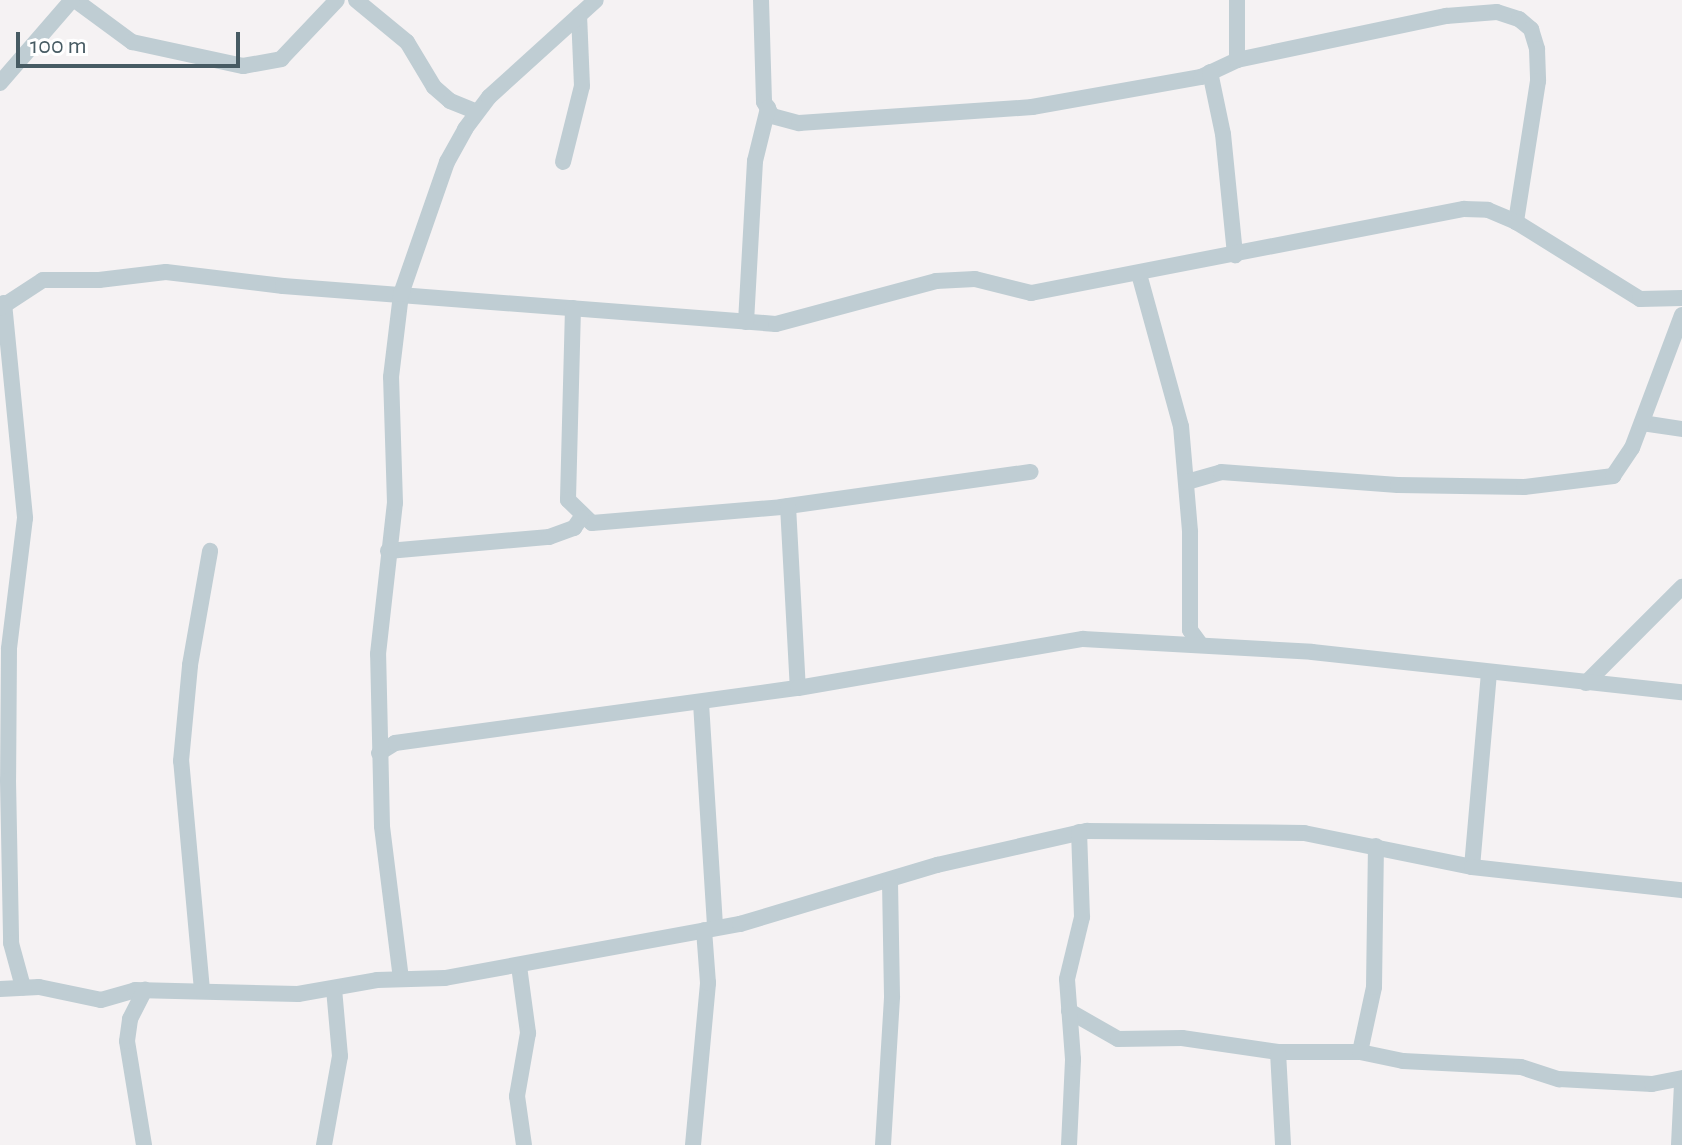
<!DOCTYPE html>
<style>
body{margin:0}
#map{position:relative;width:1682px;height:1145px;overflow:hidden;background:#f5f2f3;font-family:"Alegreya Sans",sans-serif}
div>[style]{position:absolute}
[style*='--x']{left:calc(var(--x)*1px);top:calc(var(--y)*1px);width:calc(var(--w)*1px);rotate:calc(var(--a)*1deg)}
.minor>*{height:16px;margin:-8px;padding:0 8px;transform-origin:8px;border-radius:8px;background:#bfcdd3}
span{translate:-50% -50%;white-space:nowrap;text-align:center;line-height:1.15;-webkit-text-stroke:8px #fff;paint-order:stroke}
.scale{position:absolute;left:16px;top:32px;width:224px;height:36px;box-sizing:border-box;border:4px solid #475b63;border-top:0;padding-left:10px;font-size:24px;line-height:28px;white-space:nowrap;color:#475b63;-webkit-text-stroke:6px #fff;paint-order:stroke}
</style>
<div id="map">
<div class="minor">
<i style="--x:75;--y:0;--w:71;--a:36.4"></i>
<i style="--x:132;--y:42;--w:114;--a:12.2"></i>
<i style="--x:243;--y:66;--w:39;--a:-10"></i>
<i style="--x:281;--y:59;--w:81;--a:-46.5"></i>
<i style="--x:356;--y:0;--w:66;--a:39.5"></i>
<i style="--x:407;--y:42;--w:52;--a:59"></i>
<i style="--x:434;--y:87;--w:21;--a:41"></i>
<i style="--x:450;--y:101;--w:29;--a:22"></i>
<i style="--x:761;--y:0;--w:102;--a:88.3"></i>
<i style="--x:764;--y:102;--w:16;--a:60"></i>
<i style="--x:772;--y:116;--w:28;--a:15"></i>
<i style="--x:799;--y:123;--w:234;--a:-3.9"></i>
<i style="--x:1032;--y:107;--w:172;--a:-10.1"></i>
<i style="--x:1201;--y:77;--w:40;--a:-25"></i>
<i style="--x:1237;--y:60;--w:214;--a:-11.9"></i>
<i style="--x:1446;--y:16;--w:51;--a:-4.5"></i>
<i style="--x:1497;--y:12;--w:23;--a:18"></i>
<i style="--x:1519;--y:19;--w:16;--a:40"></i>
<i style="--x:1531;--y:29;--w:21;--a:73"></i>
<i style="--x:1537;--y:49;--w:32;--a:88"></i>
<i style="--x:1538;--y:81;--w:143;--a:98.9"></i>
<i style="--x:1237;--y:60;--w:60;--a:-90"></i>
<i style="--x:1210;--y:72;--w:63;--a:78.2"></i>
<i style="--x:1223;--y:134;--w:122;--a:84.3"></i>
<i style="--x:0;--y:83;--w:110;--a:-49.1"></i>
<i style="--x:563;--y:162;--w:78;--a:-76"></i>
<i style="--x:582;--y:86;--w:71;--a:-92.4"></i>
<i style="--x:1139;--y:274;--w:158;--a:74.6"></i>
<i style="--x:1181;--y:426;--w:106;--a:85.1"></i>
<i style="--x:1190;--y:532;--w:98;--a:90"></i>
<i style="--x:1190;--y:630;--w:17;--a:54"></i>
<i style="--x:4;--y:303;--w:216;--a:84.4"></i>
<i style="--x:25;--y:518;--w:132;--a:97"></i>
<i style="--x:9;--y:649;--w:131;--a:90.4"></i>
<i style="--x:8;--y:780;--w:163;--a:88.9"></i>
<i style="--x:11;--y:943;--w:46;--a:74.7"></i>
<i style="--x:0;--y:308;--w:51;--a:-33.1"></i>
<i style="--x:43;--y:280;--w:56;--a:0"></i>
<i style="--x:99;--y:280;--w:67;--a:-6.8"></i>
<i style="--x:166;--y:272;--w:118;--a:6.8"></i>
<i style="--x:283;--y:286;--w:494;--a:4.4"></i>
<i style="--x:776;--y:324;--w:166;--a:-15"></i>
<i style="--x:936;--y:281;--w:39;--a:-3"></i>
<i style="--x:975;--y:279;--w:58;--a:14"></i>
<i style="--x:1031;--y:293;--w:441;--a:-11"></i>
<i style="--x:1464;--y:209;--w:24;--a:2"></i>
<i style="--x:1488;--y:210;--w:30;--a:23"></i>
<i style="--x:1516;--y:222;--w:146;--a:31.8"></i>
<i style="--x:1640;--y:299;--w:42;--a:-1.4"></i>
<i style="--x:573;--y:308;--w:192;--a:91.5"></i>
<i style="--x:568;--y:500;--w:33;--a:44"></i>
<i style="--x:592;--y:523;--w:190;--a:-4.8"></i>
<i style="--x:781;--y:507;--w:252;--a:-8"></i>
<i style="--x:746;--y:322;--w:161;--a:-86.8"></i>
<i style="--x:755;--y:161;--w:55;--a:-76.2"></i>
<i style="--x:1642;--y:423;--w:40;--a:8.5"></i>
<i style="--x:1187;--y:482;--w:35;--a:-16"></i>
<i style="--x:1221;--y:472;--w:177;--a:4.2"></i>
<i style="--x:1398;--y:485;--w:126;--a:0.9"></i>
<i style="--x:1524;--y:487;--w:90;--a:-7"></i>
<i style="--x:1613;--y:476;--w:34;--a:-56"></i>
<i style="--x:1632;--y:448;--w:142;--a:-69.4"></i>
<i style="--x:788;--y:506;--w:182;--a:86.9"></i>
<i style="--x:388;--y:551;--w:162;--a:-5"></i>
<i style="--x:549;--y:537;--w:27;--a:-20"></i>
<i style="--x:574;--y:528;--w:12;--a:-55"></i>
<i style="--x:1586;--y:683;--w:136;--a:-45"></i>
<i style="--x:701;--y:703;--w:225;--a:86.4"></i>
<i style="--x:379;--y:753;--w:19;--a:-32"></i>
<i style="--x:395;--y:743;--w:407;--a:-7.8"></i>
<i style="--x:798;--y:688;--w:289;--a:-9.8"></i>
<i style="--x:1083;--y:639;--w:229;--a:3.2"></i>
<i style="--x:1312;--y:652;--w:372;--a:6.2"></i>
<i style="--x:1472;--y:867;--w:195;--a:-85"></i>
<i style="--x:519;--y:966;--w:68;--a:82.3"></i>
<i style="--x:528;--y:1033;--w:64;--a:99.9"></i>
<i style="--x:517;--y:1096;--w:49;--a:81.9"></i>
<i style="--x:401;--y:979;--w:154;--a:-97.1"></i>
<i style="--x:382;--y:826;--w:172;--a:-91.3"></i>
<i style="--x:378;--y:654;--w:152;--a:-83.6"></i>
<i style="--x:395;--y:503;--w:126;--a:-91.8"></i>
<i style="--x:391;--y:377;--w:84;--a:-83.1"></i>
<i style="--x:401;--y:294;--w:140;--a:-70.8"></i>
<i style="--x:447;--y:162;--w:38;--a:-61"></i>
<i style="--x:465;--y:129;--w:40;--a:-53"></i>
<i style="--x:489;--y:97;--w:144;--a:-42.2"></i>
<i style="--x:0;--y:989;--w:39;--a:-3"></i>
<i style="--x:39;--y:987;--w:63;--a:11.8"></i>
<i style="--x:101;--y:1000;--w:35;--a:-16"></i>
<i style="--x:135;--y:990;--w:163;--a:1.4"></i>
<i style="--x:298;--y:994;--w:80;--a:-10"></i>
<i style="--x:377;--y:980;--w:68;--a:-1.7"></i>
<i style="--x:445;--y:978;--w:300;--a:-10.4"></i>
<i style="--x:740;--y:924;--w:206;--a:-16.7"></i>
<i style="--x:937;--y:865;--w:154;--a:-12.8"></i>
<i style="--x:1087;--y:831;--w:217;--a:0.5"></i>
<i style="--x:1304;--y:833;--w:171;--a:11.4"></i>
<i style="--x:1472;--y:867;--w:211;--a:6.3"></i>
<i style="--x:202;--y:990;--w:230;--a:-95.2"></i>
<i style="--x:181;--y:761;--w:96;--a:-84.6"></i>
<i style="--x:190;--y:665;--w:116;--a:-80"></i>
<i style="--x:1069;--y:1011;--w:56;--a:29.7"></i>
<i style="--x:1118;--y:1039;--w:64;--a:-0.9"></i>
<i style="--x:1182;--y:1038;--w:97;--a:8.3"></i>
<i style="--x:1278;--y:1052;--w:82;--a:0"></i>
<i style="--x:1360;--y:1052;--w:44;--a:11.8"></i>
<i style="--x:1403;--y:1061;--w:118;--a:2.9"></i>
<i style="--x:1521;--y:1067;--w:40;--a:18"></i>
<i style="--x:1559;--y:1079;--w:93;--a:3.1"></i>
<i style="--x:1652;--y:1084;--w:31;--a:-11"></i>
<i style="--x:1278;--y:1052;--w:93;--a:86.9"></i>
<i style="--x:1360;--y:1052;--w:66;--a:-77.8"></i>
<i style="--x:1374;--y:987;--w:141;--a:-89.2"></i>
<i style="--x:144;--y:1145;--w:105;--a:-99.3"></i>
<i style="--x:127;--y:1041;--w:22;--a:-82"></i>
<i style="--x:130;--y:1019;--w:33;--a:-63"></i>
<i style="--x:324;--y:1145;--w:90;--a:-79.8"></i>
<i style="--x:340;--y:1056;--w:67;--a:-95.1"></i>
<i style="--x:693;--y:1145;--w:163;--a:-84.7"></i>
<i style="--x:708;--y:983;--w:53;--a:-94.3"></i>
<i style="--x:883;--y:1145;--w:149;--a:-86.5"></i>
<i style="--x:892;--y:996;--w:115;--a:-91"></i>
<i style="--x:1069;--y:1145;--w:86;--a:-87.3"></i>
<i style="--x:1073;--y:1059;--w:80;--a:-94.3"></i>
<i style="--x:1067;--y:979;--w:64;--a:-76.4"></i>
<i style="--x:1082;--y:917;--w:85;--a:-92"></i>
<i style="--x:1679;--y:1145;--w:61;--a:-87.2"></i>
</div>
<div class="scale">100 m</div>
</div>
